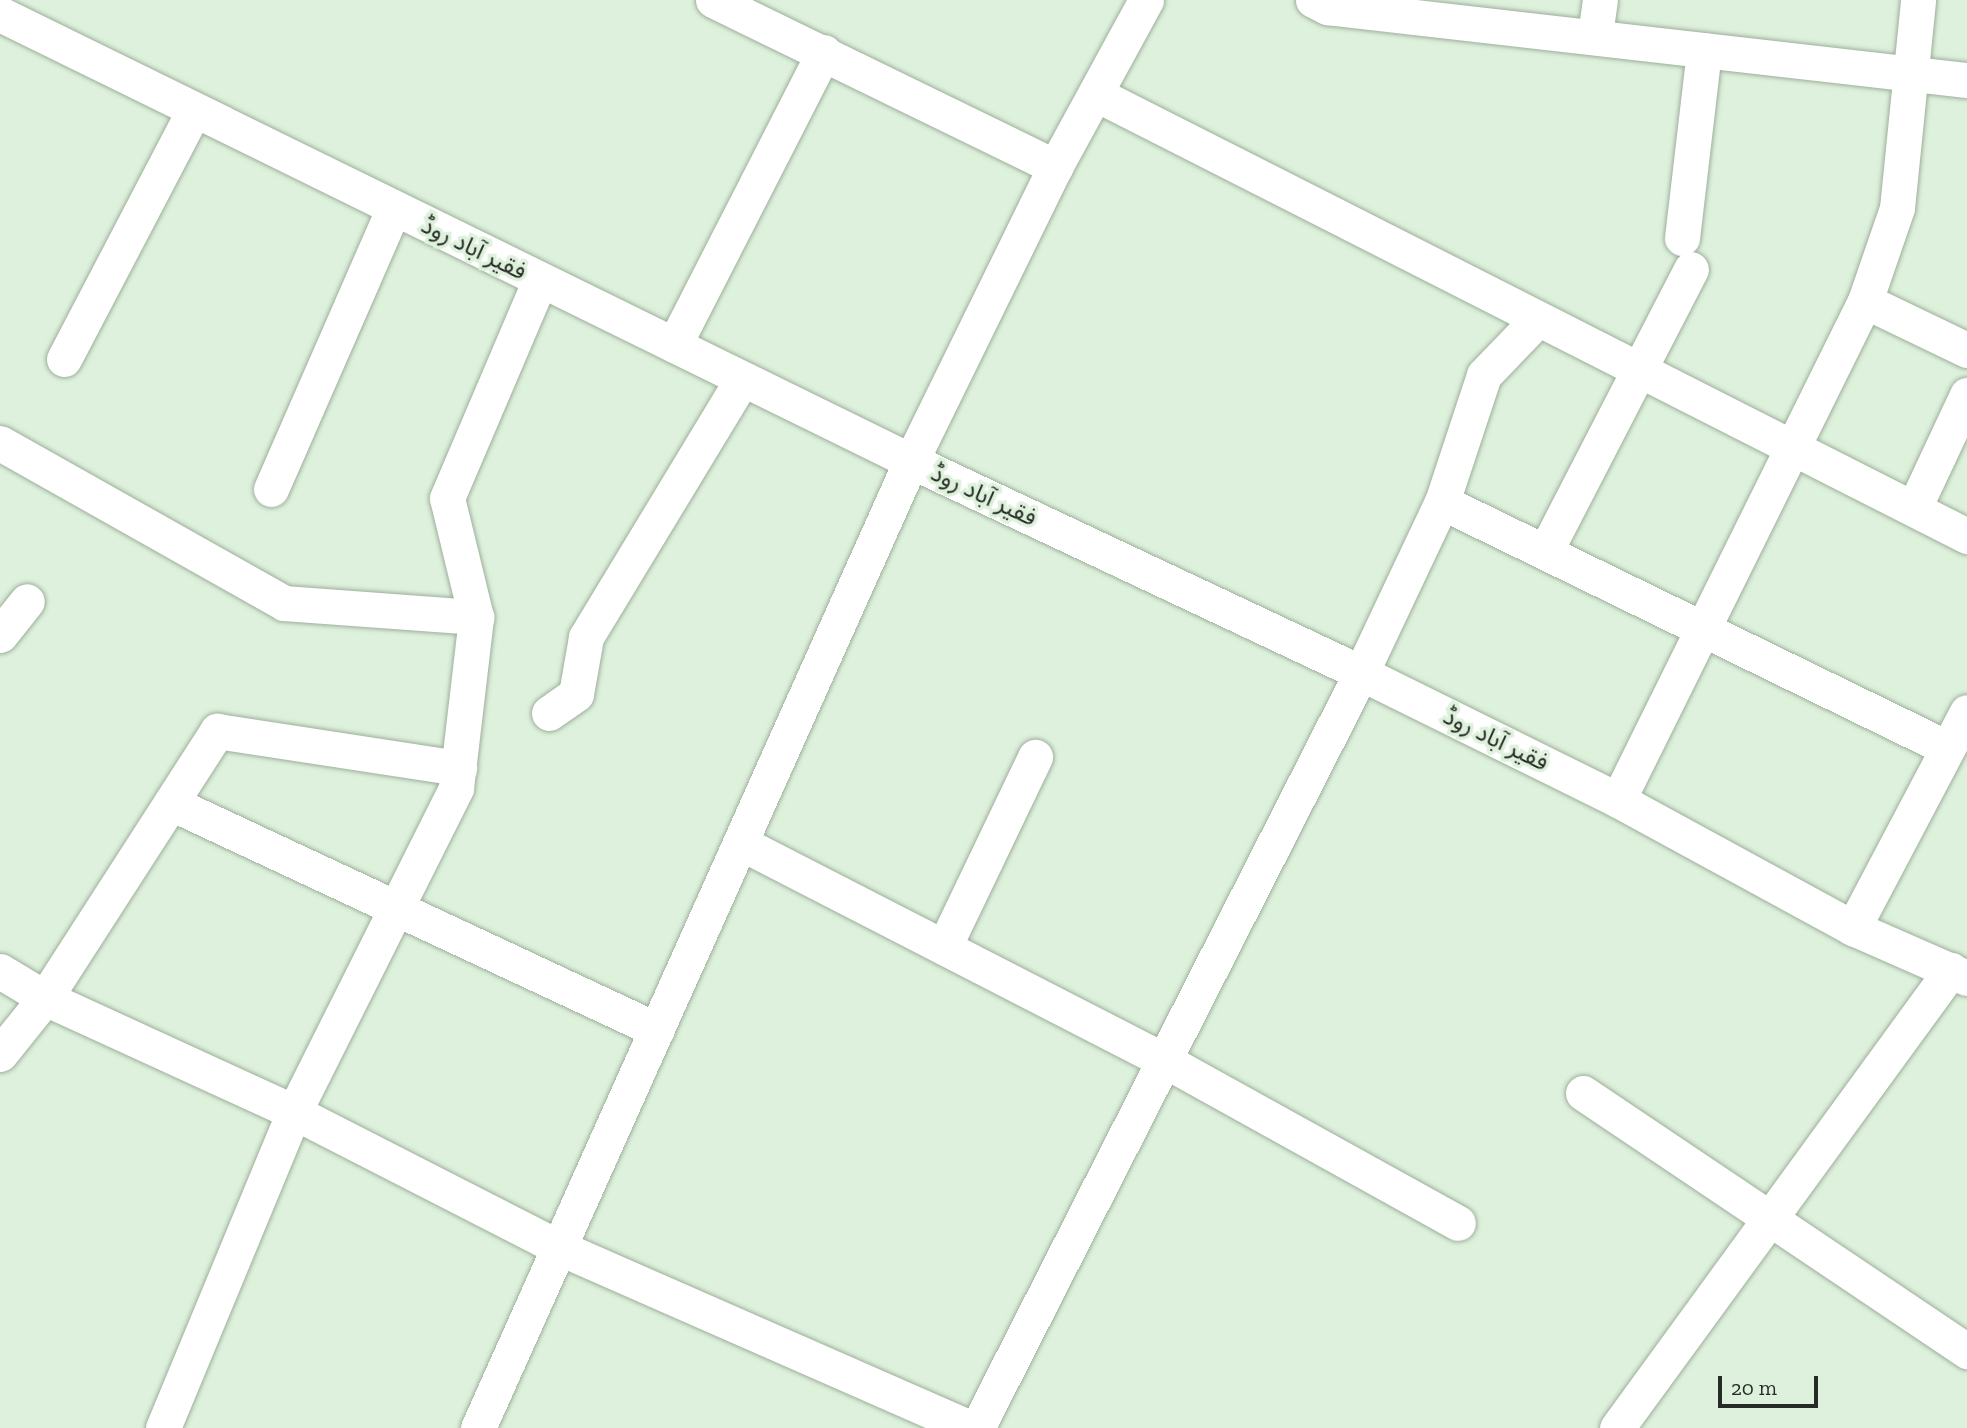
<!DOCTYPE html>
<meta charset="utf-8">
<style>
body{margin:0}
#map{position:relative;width:1967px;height:1428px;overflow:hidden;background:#def1dc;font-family:"Zilla Slab","Noto Sans Arabic",serif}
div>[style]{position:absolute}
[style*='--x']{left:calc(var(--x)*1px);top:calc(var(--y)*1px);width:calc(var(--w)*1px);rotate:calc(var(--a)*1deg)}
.roads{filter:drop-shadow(0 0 2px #9daf9b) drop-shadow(0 0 2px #9daf9b)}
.minor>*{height:35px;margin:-17.5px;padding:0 17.5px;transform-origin:17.5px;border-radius:17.5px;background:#fff}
span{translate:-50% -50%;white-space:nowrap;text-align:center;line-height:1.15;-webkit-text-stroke:7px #def1dc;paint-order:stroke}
.street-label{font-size:24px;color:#252c25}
.scale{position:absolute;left:1718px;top:1376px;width:100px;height:32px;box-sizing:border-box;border:4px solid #252c25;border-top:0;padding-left:9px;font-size:21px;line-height:24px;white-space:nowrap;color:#252c25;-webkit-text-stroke:5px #def1dc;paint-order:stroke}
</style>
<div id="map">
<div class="roads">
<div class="minor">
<i style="--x:713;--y:0;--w:381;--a:26"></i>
<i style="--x:1313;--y:0;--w:16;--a:27"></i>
<i style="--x:1327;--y:7;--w:644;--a:6.51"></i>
<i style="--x:0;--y:14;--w:1015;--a:26.14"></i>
<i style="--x:911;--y:461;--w:497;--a:25.2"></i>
<i style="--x:1361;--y:673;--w:287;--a:26.3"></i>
<i style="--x:1618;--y:800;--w:268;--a:28.6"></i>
<i style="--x:1853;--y:928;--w:124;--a:23.7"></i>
<i style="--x:1595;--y:35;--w:35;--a:-82"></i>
<i style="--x:1096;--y:94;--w:977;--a:26.91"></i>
<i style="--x:1682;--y:238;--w:189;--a:-83.3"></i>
<i style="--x:1865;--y:301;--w:113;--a:25.7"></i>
<i style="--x:674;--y:345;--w:329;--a:-62.9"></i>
<i style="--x:64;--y:359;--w:281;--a:-62.4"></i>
<i style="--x:0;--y:443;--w:326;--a:29.4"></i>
<i style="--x:284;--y:603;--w:193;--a:4.2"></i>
<i style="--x:271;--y:489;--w:307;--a:-66.4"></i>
<i style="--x:1442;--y:502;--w:559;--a:25.97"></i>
<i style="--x:1914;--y:508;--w:125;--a:-64.9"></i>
<i style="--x:1546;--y:550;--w:316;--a:-62.7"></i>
<i style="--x:0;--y:635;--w:43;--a:-51.5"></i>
<i style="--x:549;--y:713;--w:33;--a:-35"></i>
<i style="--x:576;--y:694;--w:58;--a:-80"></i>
<i style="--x:586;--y:637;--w:301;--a:-58.8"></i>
<i style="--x:1618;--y:800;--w:557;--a:-63.67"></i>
<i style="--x:1865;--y:301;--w:98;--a:-71"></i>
<i style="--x:1897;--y:208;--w:209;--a:-84.2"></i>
<i style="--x:171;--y:803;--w:536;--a:25.04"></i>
<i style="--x:741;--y:843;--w:475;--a:27.2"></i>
<i style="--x:1164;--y:1060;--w:336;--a:29"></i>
<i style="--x:1853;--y:928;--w:244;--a:-62.2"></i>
<i style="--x:944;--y:947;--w:211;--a:-64.4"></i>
<i style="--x:0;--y:971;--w:52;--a:31"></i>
<i style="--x:45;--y:998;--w:274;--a:24.6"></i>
<i style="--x:294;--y:1112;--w:299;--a:27.1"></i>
<i style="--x:560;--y:1248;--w:448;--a:23.7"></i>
<i style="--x:0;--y:1054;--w:72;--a:-51.2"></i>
<i style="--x:45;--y:998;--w:318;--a:-57.2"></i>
<i style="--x:217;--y:731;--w:245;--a:8.7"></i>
<i style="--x:1583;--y:1093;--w:463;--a:33.9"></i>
<i style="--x:163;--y:1428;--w:342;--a:-67.5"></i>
<i style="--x:294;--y:1112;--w:362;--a:-63.4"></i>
<i style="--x:456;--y:788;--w:172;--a:-83.3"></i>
<i style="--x:476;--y:617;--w:122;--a:-103.7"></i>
<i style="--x:447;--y:498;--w:237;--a:-66.9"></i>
<i style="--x:478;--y:1428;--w:1060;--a:-65.88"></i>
<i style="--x:911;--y:461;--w:327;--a:-63.9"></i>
<i style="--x:1055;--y:167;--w:190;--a:-61.4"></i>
<i style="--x:977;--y:1428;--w:847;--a:-63.04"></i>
<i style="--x:1361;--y:673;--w:189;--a:-64.7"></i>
<i style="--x:1442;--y:502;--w:134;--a:-71.7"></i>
<i style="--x:1484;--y:375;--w:75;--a:-46.1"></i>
<i style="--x:1617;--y:1428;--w:567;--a:-53.9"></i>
</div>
</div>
<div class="street-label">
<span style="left:474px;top:248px;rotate:26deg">فقیر آباد روڈ</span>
<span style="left:984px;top:495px;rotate:25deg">فقیر آباد روڈ</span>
<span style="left:1496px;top:739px;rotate:26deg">فقیر آباد روڈ</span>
</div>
<div class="scale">20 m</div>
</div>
